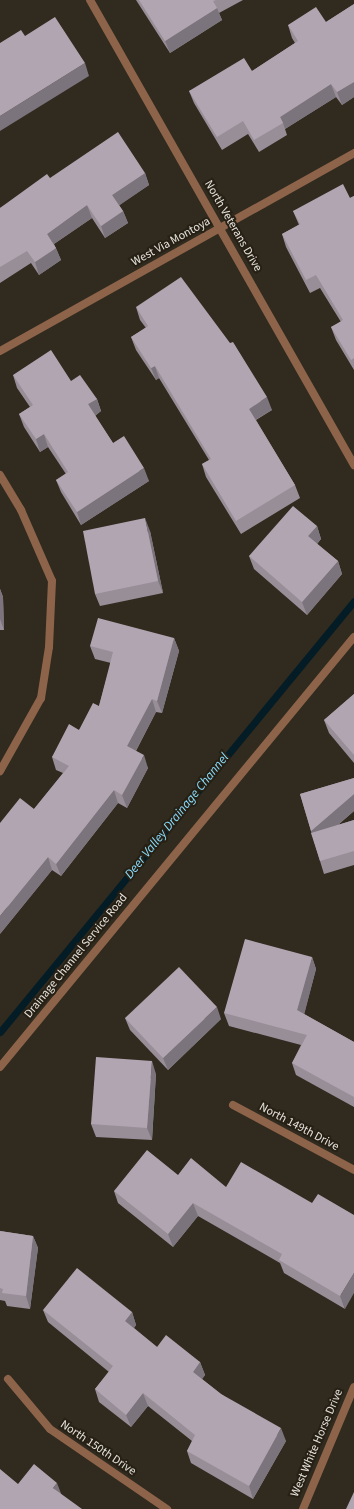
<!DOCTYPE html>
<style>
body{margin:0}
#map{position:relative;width:354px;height:1509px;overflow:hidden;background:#302a1f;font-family:"Source Sans 3",sans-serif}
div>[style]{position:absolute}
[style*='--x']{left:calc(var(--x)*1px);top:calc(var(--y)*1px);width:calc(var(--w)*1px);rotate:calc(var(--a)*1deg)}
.stream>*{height:7px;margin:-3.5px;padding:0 3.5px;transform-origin:3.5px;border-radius:3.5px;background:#041c25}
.service>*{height:8px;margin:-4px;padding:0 4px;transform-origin:4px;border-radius:4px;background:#8d644a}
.minor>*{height:8px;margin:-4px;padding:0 4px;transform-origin:4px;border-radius:4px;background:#8d644a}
.wall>*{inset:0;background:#988e98}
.shaded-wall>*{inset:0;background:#7c747c}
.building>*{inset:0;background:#b1a5b1}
span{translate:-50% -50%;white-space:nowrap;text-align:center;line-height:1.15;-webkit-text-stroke:4px #262015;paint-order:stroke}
.street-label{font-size:12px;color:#e7e3dc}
.water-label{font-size:13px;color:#8bdefe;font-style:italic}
</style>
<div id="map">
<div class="stream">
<i style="--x:0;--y:1032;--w:558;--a:-50.6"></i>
</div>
<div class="service">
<i style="--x:0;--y:1067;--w:557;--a:-50.54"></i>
</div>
<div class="minor">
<i style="--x:90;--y:0;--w:535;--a:60.41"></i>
<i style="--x:0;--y:351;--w:406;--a:-29.2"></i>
<i style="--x:0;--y:475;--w:41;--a:59"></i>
<i style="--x:21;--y:510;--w:77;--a:66.4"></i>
<i style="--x:52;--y:581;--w:66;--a:92.6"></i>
<i style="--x:49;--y:647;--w:52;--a:98.9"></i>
<i style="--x:41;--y:698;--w:84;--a:119.3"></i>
<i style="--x:233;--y:1105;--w:137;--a:28.2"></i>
<i style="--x:8;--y:1379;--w:65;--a:50"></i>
<i style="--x:50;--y:1429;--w:142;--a:34.4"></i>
<i style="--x:303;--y:1509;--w:132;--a:-67.3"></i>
</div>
<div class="wall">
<i style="clip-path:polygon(136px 0,243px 0,219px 13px,222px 20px,170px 53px)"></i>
<i style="clip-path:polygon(354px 4px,354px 97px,342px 105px,336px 97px,285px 129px,287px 135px,259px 152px,248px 134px,222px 150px,194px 103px,189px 91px,252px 71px,295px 43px,292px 38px,288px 25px,326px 22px)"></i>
<i style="clip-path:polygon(145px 173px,149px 185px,119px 205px,123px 211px,128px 223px,105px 238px,92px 218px,54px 244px,61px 260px,39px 275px,31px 263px,0 283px,0 208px,50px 178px)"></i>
<i style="clip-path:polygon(354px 196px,354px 370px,336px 340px,331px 327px,341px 322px,320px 288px,310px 293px,286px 247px,282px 234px,299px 225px,293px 211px,350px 198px)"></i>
<i style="clip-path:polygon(136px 307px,272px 410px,256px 420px,295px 485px,300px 498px,241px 534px,206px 477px,202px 464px,209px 460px,159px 378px,156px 380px,136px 350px,131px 337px,146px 328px,140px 320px)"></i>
<i style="clip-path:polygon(13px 375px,71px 381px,97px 399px,101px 411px,95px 416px,113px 443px,149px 481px,81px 525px,61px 492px,56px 480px,66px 474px,48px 447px,40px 452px,24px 427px,19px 414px,30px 407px,17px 388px)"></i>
<i style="clip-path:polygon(317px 526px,321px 539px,317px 544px,338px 561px,342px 574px,307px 615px,254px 569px,249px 556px)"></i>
<i style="clip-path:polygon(150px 531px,163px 593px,100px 606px,95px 594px)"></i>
<i style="clip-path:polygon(0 589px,3px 597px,4px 630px,0 630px)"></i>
<i style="clip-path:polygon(174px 638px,179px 651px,162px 713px,156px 712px,136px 751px,148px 768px,127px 808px,118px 803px,61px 876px,52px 870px,0 934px,34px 809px,63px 773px,56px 770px,52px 757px,79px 730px,99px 706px,111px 663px,95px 659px,90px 646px)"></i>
<i style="clip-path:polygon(354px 694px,354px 763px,329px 733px,324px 720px)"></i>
<i style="clip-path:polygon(354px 778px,354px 811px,338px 825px,354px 820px,354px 865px,324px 874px,320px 861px,300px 794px)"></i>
<i style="clip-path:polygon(312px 957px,316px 969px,304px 1014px,354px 1042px,354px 1107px,296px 1075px,292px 1063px,301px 1045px,229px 1026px,224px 1013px)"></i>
<i style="clip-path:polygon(125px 1018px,221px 1019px,168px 1070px,130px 1030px)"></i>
<i style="clip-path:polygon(156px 1074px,152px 1140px,96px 1137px,91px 1124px)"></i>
<i style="clip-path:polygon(178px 1175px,226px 1187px,312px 1203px,345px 1309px,284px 1273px,280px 1263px,198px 1216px,173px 1247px,118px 1203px,114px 1191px)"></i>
<i style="clip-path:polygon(0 1231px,33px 1236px,38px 1248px,30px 1309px,7px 1306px,5px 1301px,0 1300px)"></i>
<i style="clip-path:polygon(43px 1310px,132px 1312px,136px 1325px,134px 1328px,157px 1347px,200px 1362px,205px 1375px,202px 1379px,221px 1394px,286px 1441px,253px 1499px,191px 1463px,187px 1451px,192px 1441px,148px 1406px,131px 1427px,99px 1402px,95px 1389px,109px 1372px,48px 1322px)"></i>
</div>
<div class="shaded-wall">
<i style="clip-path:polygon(217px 8px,222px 20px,170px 53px,165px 41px)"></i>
<i style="clip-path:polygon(85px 63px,89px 76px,0 131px,0 116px)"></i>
<i style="clip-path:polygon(354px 82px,354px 97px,342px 105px,337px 92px)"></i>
<i style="clip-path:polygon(331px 84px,336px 97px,285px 129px,283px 123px,280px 117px)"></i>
<i style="clip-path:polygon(145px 173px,149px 185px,117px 207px,112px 195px)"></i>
<i style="clip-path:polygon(87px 205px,92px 218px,51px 246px,47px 234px)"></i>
<i style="clip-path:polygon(123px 211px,128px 223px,105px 238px,101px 226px)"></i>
<i style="clip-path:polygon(56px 248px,61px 260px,39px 275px,35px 262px)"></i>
<i style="clip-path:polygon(155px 366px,159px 378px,156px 380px,151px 368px)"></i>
<i style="clip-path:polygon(267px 397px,272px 410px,253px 421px,249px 409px)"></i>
<i style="clip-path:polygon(97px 399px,101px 411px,93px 417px,88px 404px)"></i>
<i style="clip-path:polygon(44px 434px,48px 447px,40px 452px,36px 439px)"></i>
<i style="clip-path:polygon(144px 468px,149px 481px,81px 525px,77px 512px)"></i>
<i style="clip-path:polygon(145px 518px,150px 531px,163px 593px,158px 581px)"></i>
<i style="clip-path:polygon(317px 526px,321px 539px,313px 549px,308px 536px)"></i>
<i style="clip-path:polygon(338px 561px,342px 574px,307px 615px,302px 602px)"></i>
<i style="clip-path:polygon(0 589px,3px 597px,4px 630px,0 619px)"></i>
<i style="clip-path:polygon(174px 638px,179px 651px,162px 713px,157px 701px)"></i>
<i style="clip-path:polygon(152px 699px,156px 712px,132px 758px,127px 746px)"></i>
<i style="clip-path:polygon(144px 755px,148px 768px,127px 808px,122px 795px)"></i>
<i style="clip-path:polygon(114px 790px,118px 803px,61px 876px,56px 864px)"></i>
<i style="clip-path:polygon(354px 794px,354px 811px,315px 844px,311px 831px)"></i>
<i style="clip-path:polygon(48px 857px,52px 870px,0 934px,0 916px)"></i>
<i style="clip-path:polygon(312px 957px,316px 969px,302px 1023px,297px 1010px)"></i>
<i style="clip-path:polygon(217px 1007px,221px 1019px,168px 1070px,163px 1058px)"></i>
<i style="clip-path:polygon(152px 1061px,156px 1074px,152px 1140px,147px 1128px)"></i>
<i style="clip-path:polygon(193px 1203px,198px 1216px,173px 1247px,168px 1234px)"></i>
<i style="clip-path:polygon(33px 1236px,38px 1248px,30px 1309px,26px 1296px)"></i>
<i style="clip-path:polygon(354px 1273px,354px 1293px,345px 1309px,340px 1296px)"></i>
<i style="clip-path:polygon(132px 1312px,136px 1325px,129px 1334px,125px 1321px)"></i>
<i style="clip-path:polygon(200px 1362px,205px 1375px,198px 1384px,193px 1372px)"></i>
<i style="clip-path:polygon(143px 1393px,148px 1406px,131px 1427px,126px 1415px)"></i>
<i style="clip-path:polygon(281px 1428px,286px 1441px,253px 1499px,249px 1486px)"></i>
<i style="clip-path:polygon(57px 1483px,62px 1496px,53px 1488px)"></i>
</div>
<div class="building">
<i style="clip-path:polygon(139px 0,216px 0,213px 1px,217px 8px,165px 41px)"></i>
<i style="clip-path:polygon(354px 4px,354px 82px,337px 92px,331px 84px,280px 117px,283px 123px,254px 140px,243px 121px,217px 137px,189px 91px,244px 58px,252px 71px,298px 41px,288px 25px,316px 7px,326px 22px)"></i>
<i style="clip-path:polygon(55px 17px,85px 63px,0 116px,0 43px,21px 30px,25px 36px)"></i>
<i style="clip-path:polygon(118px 132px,145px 173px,112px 195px,123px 211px,101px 226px,87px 205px,47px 234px,56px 248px,35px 262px,27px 251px,0 267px,0 208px,47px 174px,50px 178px)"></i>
<i style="clip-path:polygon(343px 184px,350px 198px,354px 196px,354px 358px,351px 360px,331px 327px,343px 320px,316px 275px,306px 280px,282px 234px,300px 224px,293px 211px)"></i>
<i style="clip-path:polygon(181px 277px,230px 343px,233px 342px,267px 397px,249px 409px,295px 485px,236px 521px,202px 464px,211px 459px,155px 366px,151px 368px,131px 337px,148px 326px,136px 307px)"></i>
<i style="clip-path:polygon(51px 350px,71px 381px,80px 375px,97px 399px,88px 404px,113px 443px,124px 436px,144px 468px,77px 512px,56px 480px,68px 472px,44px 434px,36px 439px,19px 414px,33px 405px,13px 375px)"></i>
<i style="clip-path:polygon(293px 506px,317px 526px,308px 536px,338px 561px,302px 602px,249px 556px)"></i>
<i style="clip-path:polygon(145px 518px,158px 581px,95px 594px,83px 531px)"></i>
<i style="clip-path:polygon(98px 618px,174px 638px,157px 701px,152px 699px,127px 746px,144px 755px,122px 795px,114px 790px,56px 864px,48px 857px,0 916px,0 823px,20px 798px,34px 809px,69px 766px,52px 757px,69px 724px,79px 730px,93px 703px,99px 706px,113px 652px,90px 646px)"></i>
<i style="clip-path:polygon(354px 694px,354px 755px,324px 720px)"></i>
<i style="clip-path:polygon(354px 778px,354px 794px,311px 831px,300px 794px)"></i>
<i style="clip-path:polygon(354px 820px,354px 851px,320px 861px,311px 833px)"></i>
<i style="clip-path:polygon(245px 939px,312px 957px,297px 1010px,354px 1042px,354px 1097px,292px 1063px,307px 1035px,224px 1013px)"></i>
<i style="clip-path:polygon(179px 967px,217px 1007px,163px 1058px,125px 1018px)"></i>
<i style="clip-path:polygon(96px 1057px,152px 1061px,147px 1128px,91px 1124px)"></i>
<i style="clip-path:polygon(147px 1150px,178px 1175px,191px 1158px,226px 1187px,241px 1162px,312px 1203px,318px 1194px,354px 1215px,354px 1273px,340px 1296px,279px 1260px,282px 1254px,193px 1203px,168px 1234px,114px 1191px)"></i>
<i style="clip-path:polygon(0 1231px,33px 1236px,26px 1296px,2px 1293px,3px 1289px,0 1288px)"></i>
<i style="clip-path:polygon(77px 1268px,132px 1312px,125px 1321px,157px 1347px,166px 1335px,200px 1362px,193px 1372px,221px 1394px,281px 1428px,249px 1486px,187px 1451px,195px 1435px,143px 1393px,126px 1415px,95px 1389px,113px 1366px,43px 1310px)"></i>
<i style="clip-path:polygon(34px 1464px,57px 1483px,53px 1488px,82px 1509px,0 1509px,0 1469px,18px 1484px)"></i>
<i style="clip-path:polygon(354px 1492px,354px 1509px,346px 1509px)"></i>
</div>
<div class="street-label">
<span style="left:233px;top:226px;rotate:60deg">North Veterans Drive</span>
<span style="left:171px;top:242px;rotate:-29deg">West Via Montoya</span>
<span style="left:76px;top:956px;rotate:-51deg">Drainage Channel Service Road</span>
<span style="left:299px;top:1127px;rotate:28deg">North 149th Drive</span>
<span style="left:317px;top:1443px;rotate:-67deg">West White Horse Drive</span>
<span style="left:98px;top:1448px;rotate:34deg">North 150th Drive</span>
</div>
<div class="water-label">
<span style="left:177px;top:816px;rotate:-51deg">Deer Valley Drainage Channel</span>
</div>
</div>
